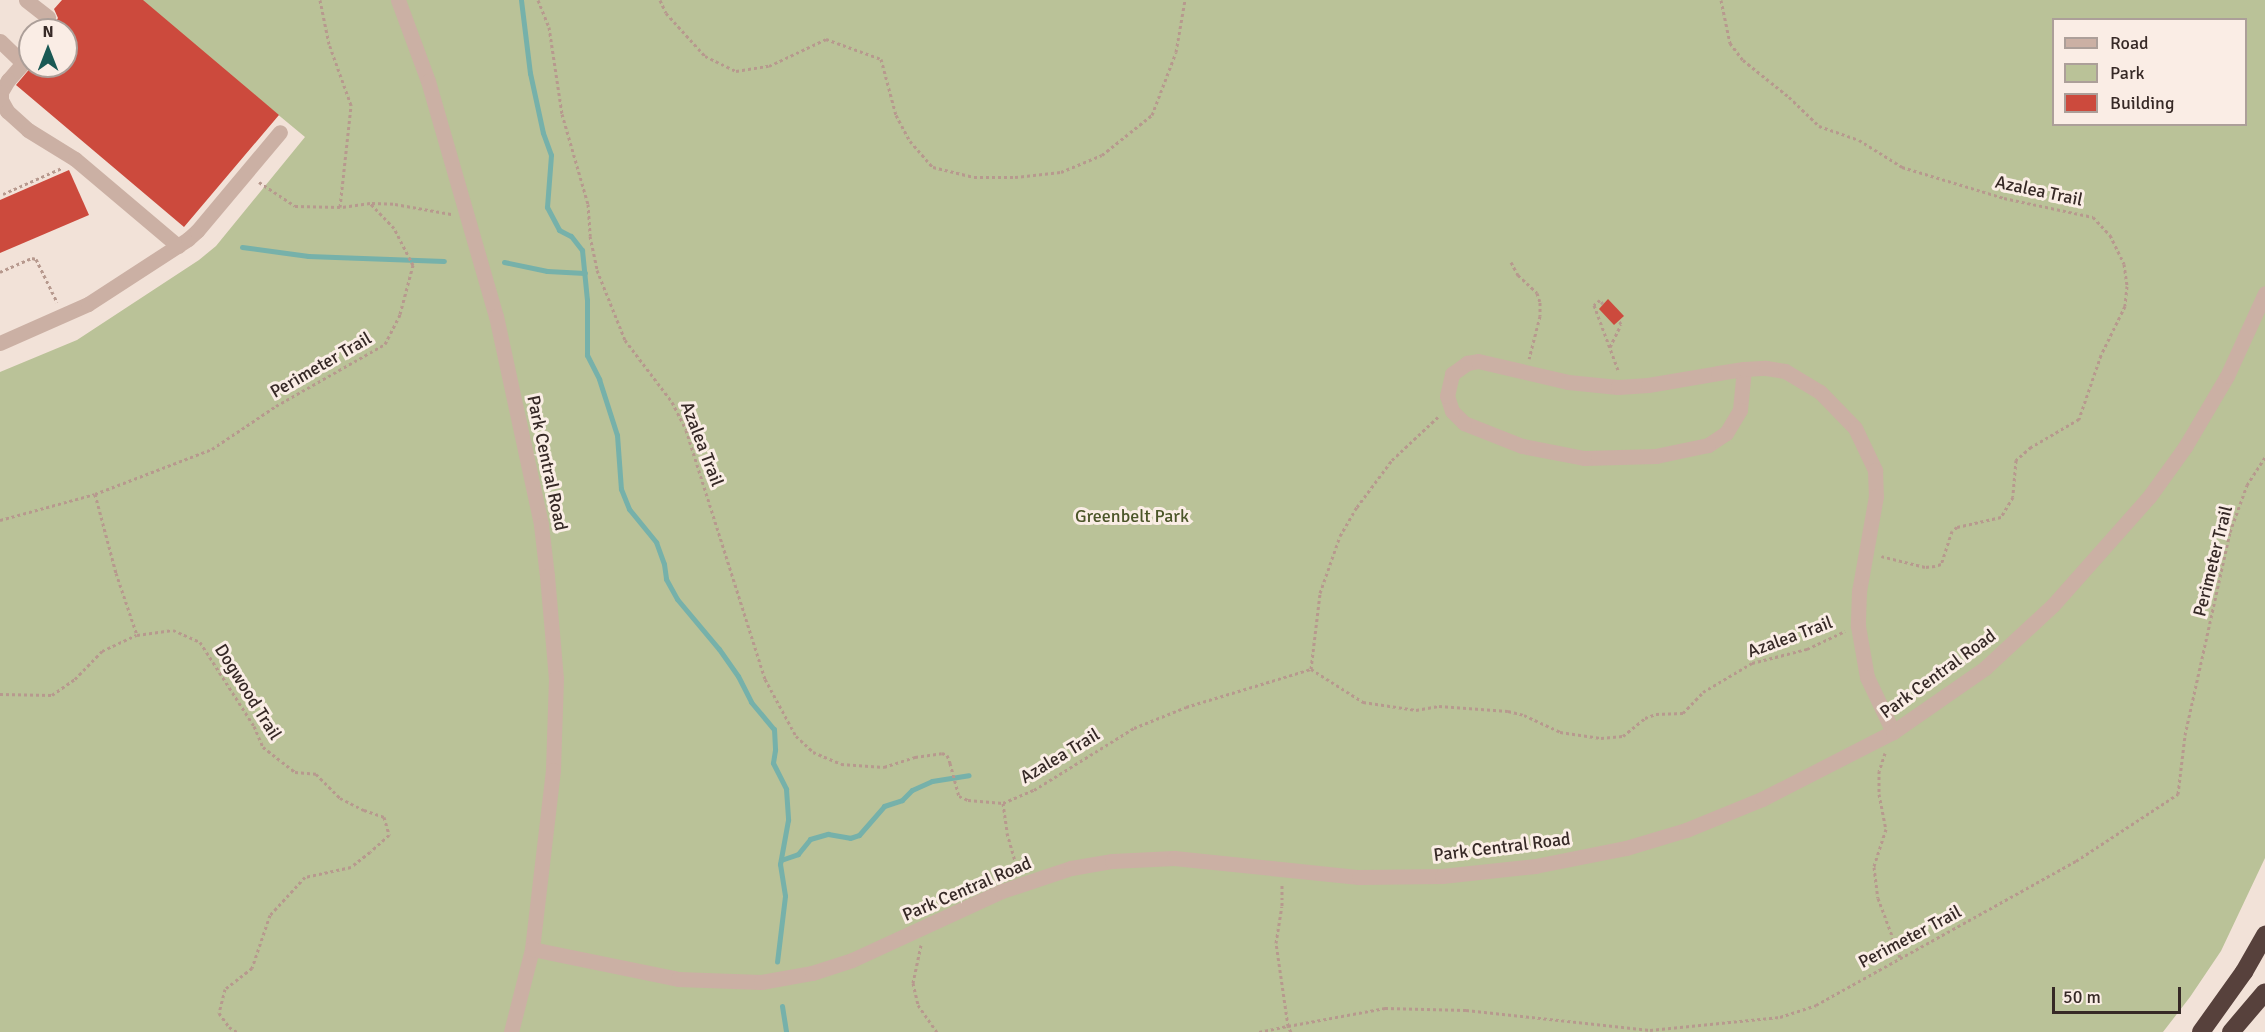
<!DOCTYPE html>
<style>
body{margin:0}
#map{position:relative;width:2265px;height:1032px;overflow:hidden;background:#f2e2d8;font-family:Signika,sans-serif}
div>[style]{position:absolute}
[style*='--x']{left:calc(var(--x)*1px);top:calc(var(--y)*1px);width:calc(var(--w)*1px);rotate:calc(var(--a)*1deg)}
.green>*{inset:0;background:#bac298}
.stream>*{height:5px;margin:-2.5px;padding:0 2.5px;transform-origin:2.5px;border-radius:2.5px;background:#76b1aa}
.building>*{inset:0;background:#cc4a3d}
.path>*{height:3px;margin-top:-1.5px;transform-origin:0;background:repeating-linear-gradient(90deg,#b7998e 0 3px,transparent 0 6px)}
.minor>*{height:15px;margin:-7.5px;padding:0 7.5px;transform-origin:7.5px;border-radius:7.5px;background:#cbb0a4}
.highway>*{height:18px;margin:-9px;padding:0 9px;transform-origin:9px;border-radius:9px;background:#57413c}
span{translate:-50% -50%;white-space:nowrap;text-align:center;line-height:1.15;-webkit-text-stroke:6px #faede5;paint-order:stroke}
.street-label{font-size:18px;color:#362926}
.park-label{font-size:18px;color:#4b5528}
.legend{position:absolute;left:2052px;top:18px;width:195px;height:108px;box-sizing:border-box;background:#faede5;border:2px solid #ac9f99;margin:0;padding:8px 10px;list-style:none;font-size:18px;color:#362926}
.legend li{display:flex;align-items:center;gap:12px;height:30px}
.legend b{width:30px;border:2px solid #ac9f99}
.north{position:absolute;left:18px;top:18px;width:60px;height:60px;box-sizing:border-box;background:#faede5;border:2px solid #ac9f99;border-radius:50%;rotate:0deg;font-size:16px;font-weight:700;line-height:24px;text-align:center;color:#362926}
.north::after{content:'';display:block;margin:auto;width:21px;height:27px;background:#1a5954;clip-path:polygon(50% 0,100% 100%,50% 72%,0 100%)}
.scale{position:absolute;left:2052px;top:987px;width:129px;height:27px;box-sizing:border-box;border:3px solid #362926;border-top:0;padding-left:8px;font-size:18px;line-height:21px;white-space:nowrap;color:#362926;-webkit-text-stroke:4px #faede5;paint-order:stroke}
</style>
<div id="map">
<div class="green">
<i style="clip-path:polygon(evenodd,140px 0,2265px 0,2265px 858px,2221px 951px,2190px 997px,2163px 1032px,0 1032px,0 372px,77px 340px,199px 260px,216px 246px,305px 137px,140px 0,2054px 20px,2246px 20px,2246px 124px,2054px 124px,2054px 20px)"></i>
</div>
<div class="stream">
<i style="--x:521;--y:0;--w:74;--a:83"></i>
<i style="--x:530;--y:73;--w:61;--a:77.8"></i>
<i style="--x:543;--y:133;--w:23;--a:70"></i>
<i style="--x:551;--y:155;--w:52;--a:94.4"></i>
<i style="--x:547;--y:207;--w:26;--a:62"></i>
<i style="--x:559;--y:230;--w:13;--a:27"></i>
<i style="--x:571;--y:236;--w:18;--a:52"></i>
<i style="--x:582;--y:250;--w:50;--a:84.3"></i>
<i style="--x:587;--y:300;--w:55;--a:90"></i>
<i style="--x:587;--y:355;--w:27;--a:63"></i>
<i style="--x:599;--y:379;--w:59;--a:72.2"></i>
<i style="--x:617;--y:435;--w:54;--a:85.8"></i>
<i style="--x:621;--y:489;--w:22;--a:68"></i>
<i style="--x:629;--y:509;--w:43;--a:50.7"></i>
<i style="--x:656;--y:542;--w:23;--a:70"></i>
<i style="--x:664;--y:564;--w:15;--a:82"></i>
<i style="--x:666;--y:579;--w:23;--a:61"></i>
<i style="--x:677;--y:599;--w:65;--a:50"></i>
<i style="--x:719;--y:649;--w:33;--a:55"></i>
<i style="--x:738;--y:676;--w:29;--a:63"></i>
<i style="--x:751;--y:702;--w:35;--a:50"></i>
<i style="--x:774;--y:729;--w:21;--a:87"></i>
<i style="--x:775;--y:750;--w:13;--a:99"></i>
<i style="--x:773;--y:763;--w:29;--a:63"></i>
<i style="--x:786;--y:789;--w:31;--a:86"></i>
<i style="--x:788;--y:820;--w:45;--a:100.3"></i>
<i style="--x:780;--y:864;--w:32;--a:81"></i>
<i style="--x:785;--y:896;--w:66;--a:96.9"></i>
<i style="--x:242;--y:247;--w:67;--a:7.8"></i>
<i style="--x:308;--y:256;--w:136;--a:2.1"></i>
<i style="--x:504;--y:262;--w:44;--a:11.8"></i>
<i style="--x:547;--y:271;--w:38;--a:3"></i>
<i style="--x:781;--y:860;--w:18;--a:-19"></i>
<i style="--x:798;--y:854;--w:19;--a:-51"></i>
<i style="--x:810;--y:839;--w:19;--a:-16"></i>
<i style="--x:828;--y:834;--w:22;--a:10"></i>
<i style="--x:850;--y:838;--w:9;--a:-18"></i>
<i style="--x:859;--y:835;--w:38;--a:-49"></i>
<i style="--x:884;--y:806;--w:19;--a:-18"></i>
<i style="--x:902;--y:800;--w:14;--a:-45"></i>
<i style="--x:912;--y:790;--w:22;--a:-24"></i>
<i style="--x:932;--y:781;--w:37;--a:-9"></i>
<i style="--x:782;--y:1006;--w:26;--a:81"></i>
</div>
<div class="building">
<i style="clip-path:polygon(62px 0,143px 0,279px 115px,184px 227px,16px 85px,32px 66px,66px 66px,66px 30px,37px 30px,42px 24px,47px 27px,55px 23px,58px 18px,54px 9px)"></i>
<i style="clip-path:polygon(69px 170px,89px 215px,0 253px,0 200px)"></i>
<i style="clip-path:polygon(1608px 299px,1624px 316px,1614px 325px,1599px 309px)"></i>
</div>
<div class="path">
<i style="--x:538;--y:0;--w:29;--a:68"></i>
<i style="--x:549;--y:27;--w:88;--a:81.5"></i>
<i style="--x:562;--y:114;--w:94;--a:73.9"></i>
<i style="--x:588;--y:204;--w:32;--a:86"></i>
<i style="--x:590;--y:236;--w:35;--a:78"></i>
<i style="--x:597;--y:270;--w:75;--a:68.2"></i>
<i style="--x:625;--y:340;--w:78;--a:52.8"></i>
<i style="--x:672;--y:402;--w:31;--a:63"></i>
<i style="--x:686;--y:430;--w:261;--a:72.4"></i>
<i style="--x:765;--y:679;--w:65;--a:61.5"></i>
<i style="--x:796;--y:736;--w:23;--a:43"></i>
<i style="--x:813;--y:752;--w:30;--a:23"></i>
<i style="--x:841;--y:764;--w:43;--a:4"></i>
<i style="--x:884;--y:767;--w:33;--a:-18"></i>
<i style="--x:915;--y:757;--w:27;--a:-8"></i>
<i style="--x:942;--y:753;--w:5;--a:22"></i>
<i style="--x:947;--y:755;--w:9;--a:69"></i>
<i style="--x:950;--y:763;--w:34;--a:75"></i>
<i style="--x:959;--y:796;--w:10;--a:24"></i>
<i style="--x:968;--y:800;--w:35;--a:5"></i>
<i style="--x:1003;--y:803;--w:34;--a:-23"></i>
<i style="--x:1034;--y:790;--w:118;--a:-31.8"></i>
<i style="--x:1134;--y:728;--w:56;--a:-22"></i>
<i style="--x:1186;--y:707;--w:131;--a:-16.9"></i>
<i style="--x:1311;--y:669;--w:62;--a:32.4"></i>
<i style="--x:1363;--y:702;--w:54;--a:8.6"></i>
<i style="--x:1416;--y:710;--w:23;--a:-10"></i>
<i style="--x:1439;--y:706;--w:69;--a:4.1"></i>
<i style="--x:1508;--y:711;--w:16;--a:14"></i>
<i style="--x:1524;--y:715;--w:40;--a:25"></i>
<i style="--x:1560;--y:732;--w:41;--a:8.3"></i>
<i style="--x:1601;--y:738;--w:22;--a:-5"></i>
<i style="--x:1623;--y:736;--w:28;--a:-39"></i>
<i style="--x:1645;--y:718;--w:12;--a:-20"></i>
<i style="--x:1656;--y:714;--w:27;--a:-2"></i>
<i style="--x:1683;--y:713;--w:29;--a:-46"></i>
<i style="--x:1703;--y:692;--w:57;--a:-30.6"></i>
<i style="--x:1752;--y:663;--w:57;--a:-14.3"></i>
<i style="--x:1807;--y:649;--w:42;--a:-25.3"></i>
<i style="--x:660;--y:0;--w:14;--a:65"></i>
<i style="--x:666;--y:13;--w:58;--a:47.8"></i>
<i style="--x:705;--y:56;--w:34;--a:26"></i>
<i style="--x:736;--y:71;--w:33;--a:-9"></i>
<i style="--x:769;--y:66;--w:63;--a:-25.3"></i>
<i style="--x:826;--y:39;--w:59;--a:20"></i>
<i style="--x:881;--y:59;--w:58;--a:75"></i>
<i style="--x:896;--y:115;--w:30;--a:62"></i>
<i style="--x:910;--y:141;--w:35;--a:49"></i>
<i style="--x:933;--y:167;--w:42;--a:13.7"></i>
<i style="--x:974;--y:177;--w:41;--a:0"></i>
<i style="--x:1015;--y:177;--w:46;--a:-6.2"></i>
<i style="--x:1061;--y:172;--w:44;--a:-22.5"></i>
<i style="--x:1102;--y:155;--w:64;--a:-38.7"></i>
<i style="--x:1152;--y:115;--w:67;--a:-69.1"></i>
<i style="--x:1176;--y:52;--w:53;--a:-80.2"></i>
<i style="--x:1721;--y:0;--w:44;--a:78.2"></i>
<i style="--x:1730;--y:43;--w:21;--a:53"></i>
<i style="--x:1743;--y:60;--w:59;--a:38.8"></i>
<i style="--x:1789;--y:97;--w:42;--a:44"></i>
<i style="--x:1819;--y:126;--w:42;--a:19.3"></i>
<i style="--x:1859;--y:140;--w:51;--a:32.1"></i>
<i style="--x:1902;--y:167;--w:107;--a:16.9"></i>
<i style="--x:2004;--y:198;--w:91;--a:12.1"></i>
<i style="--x:2093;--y:217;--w:25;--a:47"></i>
<i style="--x:2110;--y:235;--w:32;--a:64"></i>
<i style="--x:2124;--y:264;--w:22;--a:82"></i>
<i style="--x:2127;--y:286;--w:20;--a:96"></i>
<i style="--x:2125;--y:306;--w:55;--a:116.1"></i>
<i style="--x:2101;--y:355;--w:68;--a:109"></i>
<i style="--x:2079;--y:419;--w:56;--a:149.7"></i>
<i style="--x:2031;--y:447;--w:20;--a:139"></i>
<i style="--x:2016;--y:460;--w:37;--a:95"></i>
<i style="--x:2013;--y:497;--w:23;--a:121"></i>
<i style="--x:2001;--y:517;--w:45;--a:167.2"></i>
<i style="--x:1957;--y:527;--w:6;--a:141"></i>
<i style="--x:1952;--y:531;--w:35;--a:108"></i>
<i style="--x:1941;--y:564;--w:6;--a:162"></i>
<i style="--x:1935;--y:566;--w:10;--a:174"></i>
<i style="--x:1925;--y:567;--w:45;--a:-166"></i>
<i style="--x:259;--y:182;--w:43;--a:33.7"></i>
<i style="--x:295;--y:206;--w:45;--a:1.3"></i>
<i style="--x:3;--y:194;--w:64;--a:-23.8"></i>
<i style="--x:372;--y:203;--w:23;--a:2"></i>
<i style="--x:395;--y:204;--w:57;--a:10.1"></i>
<i style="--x:1511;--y:262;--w:15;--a:62"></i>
<i style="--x:1518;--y:275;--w:26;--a:43"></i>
<i style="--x:1537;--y:293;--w:9;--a:72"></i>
<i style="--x:1540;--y:302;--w:14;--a:90"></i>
<i style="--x:1540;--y:316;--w:44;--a:104.3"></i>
<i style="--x:0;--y:272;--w:35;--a:-24"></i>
<i style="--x:32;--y:258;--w:4;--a:14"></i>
<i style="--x:36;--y:259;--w:48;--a:64"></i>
<i style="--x:1603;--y:304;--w:5;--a:-127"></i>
<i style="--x:1600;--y:300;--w:8;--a:140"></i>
<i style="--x:1594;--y:305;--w:69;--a:69.7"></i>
<i style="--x:1610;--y:347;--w:25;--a:-64"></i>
<i style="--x:1621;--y:324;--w:4;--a:-124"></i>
<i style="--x:95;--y:494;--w:82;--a:75.1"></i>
<i style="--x:116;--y:573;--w:65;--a:71.3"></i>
<i style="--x:0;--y:520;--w:98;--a:-15.3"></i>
<i style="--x:95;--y:494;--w:125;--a:-21"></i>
<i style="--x:212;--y:449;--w:77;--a:-33.9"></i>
<i style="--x:276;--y:406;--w:125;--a:-29.6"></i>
<i style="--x:385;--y:344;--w:34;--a:-63"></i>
<i style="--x:400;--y:314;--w:51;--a:-75.1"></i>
<i style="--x:413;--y:265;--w:42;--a:-117.2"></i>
<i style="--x:394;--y:228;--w:35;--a:-134"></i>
<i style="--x:370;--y:203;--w:30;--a:172"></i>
<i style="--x:340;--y:207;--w:103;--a:-83.8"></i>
<i style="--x:351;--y:105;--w:65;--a:-109.8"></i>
<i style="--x:329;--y:44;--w:45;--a:-101.6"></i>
<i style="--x:1311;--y:669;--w:77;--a:-83.2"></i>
<i style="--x:1320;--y:593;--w:60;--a:-70.7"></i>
<i style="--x:1340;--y:536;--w:34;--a:-60"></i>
<i style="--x:1357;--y:507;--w:59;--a:-53.3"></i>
<i style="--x:1392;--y:460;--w:63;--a:-43.1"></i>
<i style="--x:0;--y:694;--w:52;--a:1.1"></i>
<i style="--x:52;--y:695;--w:28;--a:-35"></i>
<i style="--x:75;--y:679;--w:39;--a:-46"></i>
<i style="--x:102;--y:651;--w:38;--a:-25"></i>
<i style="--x:137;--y:635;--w:36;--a:-8"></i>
<i style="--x:173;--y:630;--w:30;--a:24"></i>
<i style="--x:200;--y:642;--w:100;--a:57.3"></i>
<i style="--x:254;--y:726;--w:23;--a:67"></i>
<i style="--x:263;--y:747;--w:41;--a:38"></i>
<i style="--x:295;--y:772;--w:21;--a:5"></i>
<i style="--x:316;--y:774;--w:34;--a:45"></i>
<i style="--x:340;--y:798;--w:27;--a:27"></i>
<i style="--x:364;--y:810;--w:21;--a:19"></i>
<i style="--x:384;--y:817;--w:19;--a:74"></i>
<i style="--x:389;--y:835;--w:25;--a:138"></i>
<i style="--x:370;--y:852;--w:24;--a:142"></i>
<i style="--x:351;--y:867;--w:47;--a:167.7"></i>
<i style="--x:305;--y:877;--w:52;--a:132.6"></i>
<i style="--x:270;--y:915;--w:56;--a:108.8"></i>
<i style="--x:252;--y:968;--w:34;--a:142"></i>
<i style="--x:225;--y:989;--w:25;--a:104"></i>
<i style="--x:219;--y:1013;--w:17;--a:54"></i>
<i style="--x:229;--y:1027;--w:9;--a:32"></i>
<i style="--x:1885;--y:753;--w:19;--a:108"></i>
<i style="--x:1879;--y:771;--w:23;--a:90"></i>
<i style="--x:1879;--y:794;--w:36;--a:79"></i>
<i style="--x:1886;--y:829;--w:40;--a:108"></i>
<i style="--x:1874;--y:867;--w:31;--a:83"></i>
<i style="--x:1878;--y:898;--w:63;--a:69.6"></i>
<i style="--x:1003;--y:803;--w:30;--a:82"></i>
<i style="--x:1007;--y:833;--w:40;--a:74"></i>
<i style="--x:921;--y:945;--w:39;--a:102"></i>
<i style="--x:913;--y:983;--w:23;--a:77"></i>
<i style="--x:918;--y:1005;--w:33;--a:55"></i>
<i style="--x:1259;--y:1032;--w:30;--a:-12"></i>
<i style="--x:1288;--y:1026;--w:84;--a:-98.2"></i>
<i style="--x:1276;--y:943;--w:37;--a:-81"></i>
<i style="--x:1282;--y:906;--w:23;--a:-90"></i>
<i style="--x:1291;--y:1032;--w:7;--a:-117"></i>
<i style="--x:1288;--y:1026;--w:99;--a:-10.5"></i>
<i style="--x:1385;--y:1008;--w:81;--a:1.4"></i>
<i style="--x:1466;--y:1010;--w:185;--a:6.2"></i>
<i style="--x:1650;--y:1030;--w:131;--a:-5.7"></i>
<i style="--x:1780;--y:1017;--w:38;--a:-18"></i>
<i style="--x:1816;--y:1005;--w:297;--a:-29"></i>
<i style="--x:2076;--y:861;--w:122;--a:-33.3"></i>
<i style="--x:2178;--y:794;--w:59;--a:-83.2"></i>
<i style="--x:2185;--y:735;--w:208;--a:-77.5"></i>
<i style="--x:2230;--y:532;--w:50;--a:-70.1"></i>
<i style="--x:2247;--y:485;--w:33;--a:-57"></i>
</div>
<div class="minor">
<i style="--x:26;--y:0;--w:28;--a:38"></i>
<i style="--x:398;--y:0;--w:86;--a:69.7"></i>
<i style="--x:428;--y:81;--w:245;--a:73.9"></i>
<i style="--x:496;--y:316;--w:214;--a:77.8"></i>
<i style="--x:541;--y:525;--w:51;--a:83.3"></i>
<i style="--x:547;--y:576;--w:102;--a:85"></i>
<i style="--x:556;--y:678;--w:92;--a:91.9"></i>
<i style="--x:553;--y:770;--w:180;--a:96.7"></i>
<i style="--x:532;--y:949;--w:86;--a:104.2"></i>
<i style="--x:0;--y:41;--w:32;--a:44"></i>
<i style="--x:23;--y:63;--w:23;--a:131"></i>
<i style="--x:8;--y:80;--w:14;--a:120"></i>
<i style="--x:1;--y:92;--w:8;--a:90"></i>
<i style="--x:1;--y:100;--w:13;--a:61"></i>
<i style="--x:7;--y:111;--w:28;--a:42"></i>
<i style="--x:28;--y:130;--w:55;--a:31.7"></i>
<i style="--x:75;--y:159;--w:135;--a:40.2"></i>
<i style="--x:0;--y:343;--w:96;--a:-23.9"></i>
<i style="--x:88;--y:304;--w:119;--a:-33"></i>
<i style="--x:188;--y:239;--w:12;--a:-42"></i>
<i style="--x:197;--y:231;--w:129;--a:-50"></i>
<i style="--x:1744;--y:369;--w:41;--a:95.6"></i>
<i style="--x:1740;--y:410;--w:27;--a:121"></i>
<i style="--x:1726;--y:433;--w:22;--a:146"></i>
<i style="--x:1708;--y:445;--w:53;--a:168.1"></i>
<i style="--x:1656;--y:456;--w:72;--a:178.4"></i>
<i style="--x:1584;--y:458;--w:63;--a:-169"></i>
<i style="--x:1522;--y:446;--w:62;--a:-158.4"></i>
<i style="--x:1464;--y:423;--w:17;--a:-135"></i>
<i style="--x:1452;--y:411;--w:16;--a:-108"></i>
<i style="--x:1447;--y:396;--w:23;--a:-77"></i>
<i style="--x:1452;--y:374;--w:19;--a:-36"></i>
<i style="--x:1467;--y:363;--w:11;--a:-10"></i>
<i style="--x:1478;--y:361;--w:92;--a:13.1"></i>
<i style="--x:1568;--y:382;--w:50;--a:5.7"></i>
<i style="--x:1618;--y:387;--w:30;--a:-4"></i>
<i style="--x:1648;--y:385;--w:71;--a:-9.7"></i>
<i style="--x:1718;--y:373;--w:26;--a:-9"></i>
<i style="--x:1744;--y:369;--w:22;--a:-3"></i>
<i style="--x:1766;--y:368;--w:19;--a:9"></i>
<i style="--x:1785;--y:371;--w:41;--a:31"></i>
<i style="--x:1820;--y:392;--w:50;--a:45.8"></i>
<i style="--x:1855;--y:428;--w:47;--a:64.5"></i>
<i style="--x:1875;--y:470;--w:26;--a:88"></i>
<i style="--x:1876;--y:496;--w:97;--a:100.1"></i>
<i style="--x:1859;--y:591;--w:35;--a:92"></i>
<i style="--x:1858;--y:626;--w:52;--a:80"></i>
<i style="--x:1867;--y:677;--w:61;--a:64.7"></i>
<i style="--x:532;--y:949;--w:149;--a:11.6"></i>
<i style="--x:678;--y:979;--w:83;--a:2.1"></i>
<i style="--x:761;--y:982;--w:52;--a:-10"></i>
<i style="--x:812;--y:973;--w:42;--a:-18"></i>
<i style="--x:852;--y:960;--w:165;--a:-24.7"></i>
<i style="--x:1002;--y:891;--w:73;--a:-18.4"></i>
<i style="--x:1071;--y:868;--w:42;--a:-9.7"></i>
<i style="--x:1112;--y:861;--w:62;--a:-2.8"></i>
<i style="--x:1174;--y:858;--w:186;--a:5.9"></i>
<i style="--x:1359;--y:877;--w:83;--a:-0.7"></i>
<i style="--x:1442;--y:876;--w:94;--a:-6.1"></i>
<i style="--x:1535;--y:866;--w:93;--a:-11.2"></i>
<i style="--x:1626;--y:848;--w:63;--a:-16.7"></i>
<i style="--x:1686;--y:830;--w:82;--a:-22.2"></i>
<i style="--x:1762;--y:799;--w:147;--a:-27.1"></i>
<i style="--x:1893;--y:732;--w:112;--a:-34.8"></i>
<i style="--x:1985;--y:668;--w:93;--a:-42.8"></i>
<i style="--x:2053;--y:605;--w:144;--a:-48.4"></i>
<i style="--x:2149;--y:497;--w:62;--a:-54.2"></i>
<i style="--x:2185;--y:447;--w:82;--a:-59.4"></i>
<i style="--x:2227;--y:376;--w:91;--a:-65.4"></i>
</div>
<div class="highway">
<i style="--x:2201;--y:1032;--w:74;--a:-54.4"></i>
<i style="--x:2244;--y:972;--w:43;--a:-60.4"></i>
<i style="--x:2231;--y:1032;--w:52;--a:-49.6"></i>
</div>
<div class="street-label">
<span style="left:2039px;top:191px;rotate:12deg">Azalea Trail</span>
<span style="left:321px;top:365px;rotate:-30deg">Perimeter Trail</span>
<span style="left:702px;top:444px;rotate:69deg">Azalea Trail</span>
<span style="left:547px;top:463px;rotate:78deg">Park Central Road</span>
<span style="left:2213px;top:561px;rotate:-76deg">Perimeter Trail</span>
<span style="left:1790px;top:637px;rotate:-20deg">Azalea Trail</span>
<span style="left:1938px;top:674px;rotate:-36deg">Park Central Road</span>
<span style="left:248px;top:692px;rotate:58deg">Dogwood Trail</span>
<span style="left:1060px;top:756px;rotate:-31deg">Azalea Trail</span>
<span style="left:1502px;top:847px;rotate:-7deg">Park Central Road</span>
<span style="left:967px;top:889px;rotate:-23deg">Park Central Road</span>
<span style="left:1910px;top:937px;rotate:-28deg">Perimeter Trail</span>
</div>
<div class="park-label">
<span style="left:1132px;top:516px">Greenbelt Park</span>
</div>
<ul class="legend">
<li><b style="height:8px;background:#cbb0a4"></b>Road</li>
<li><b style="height:16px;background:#bac298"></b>Park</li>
<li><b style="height:16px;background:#cc4a3d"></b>Building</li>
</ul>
<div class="north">N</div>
<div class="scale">50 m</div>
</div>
